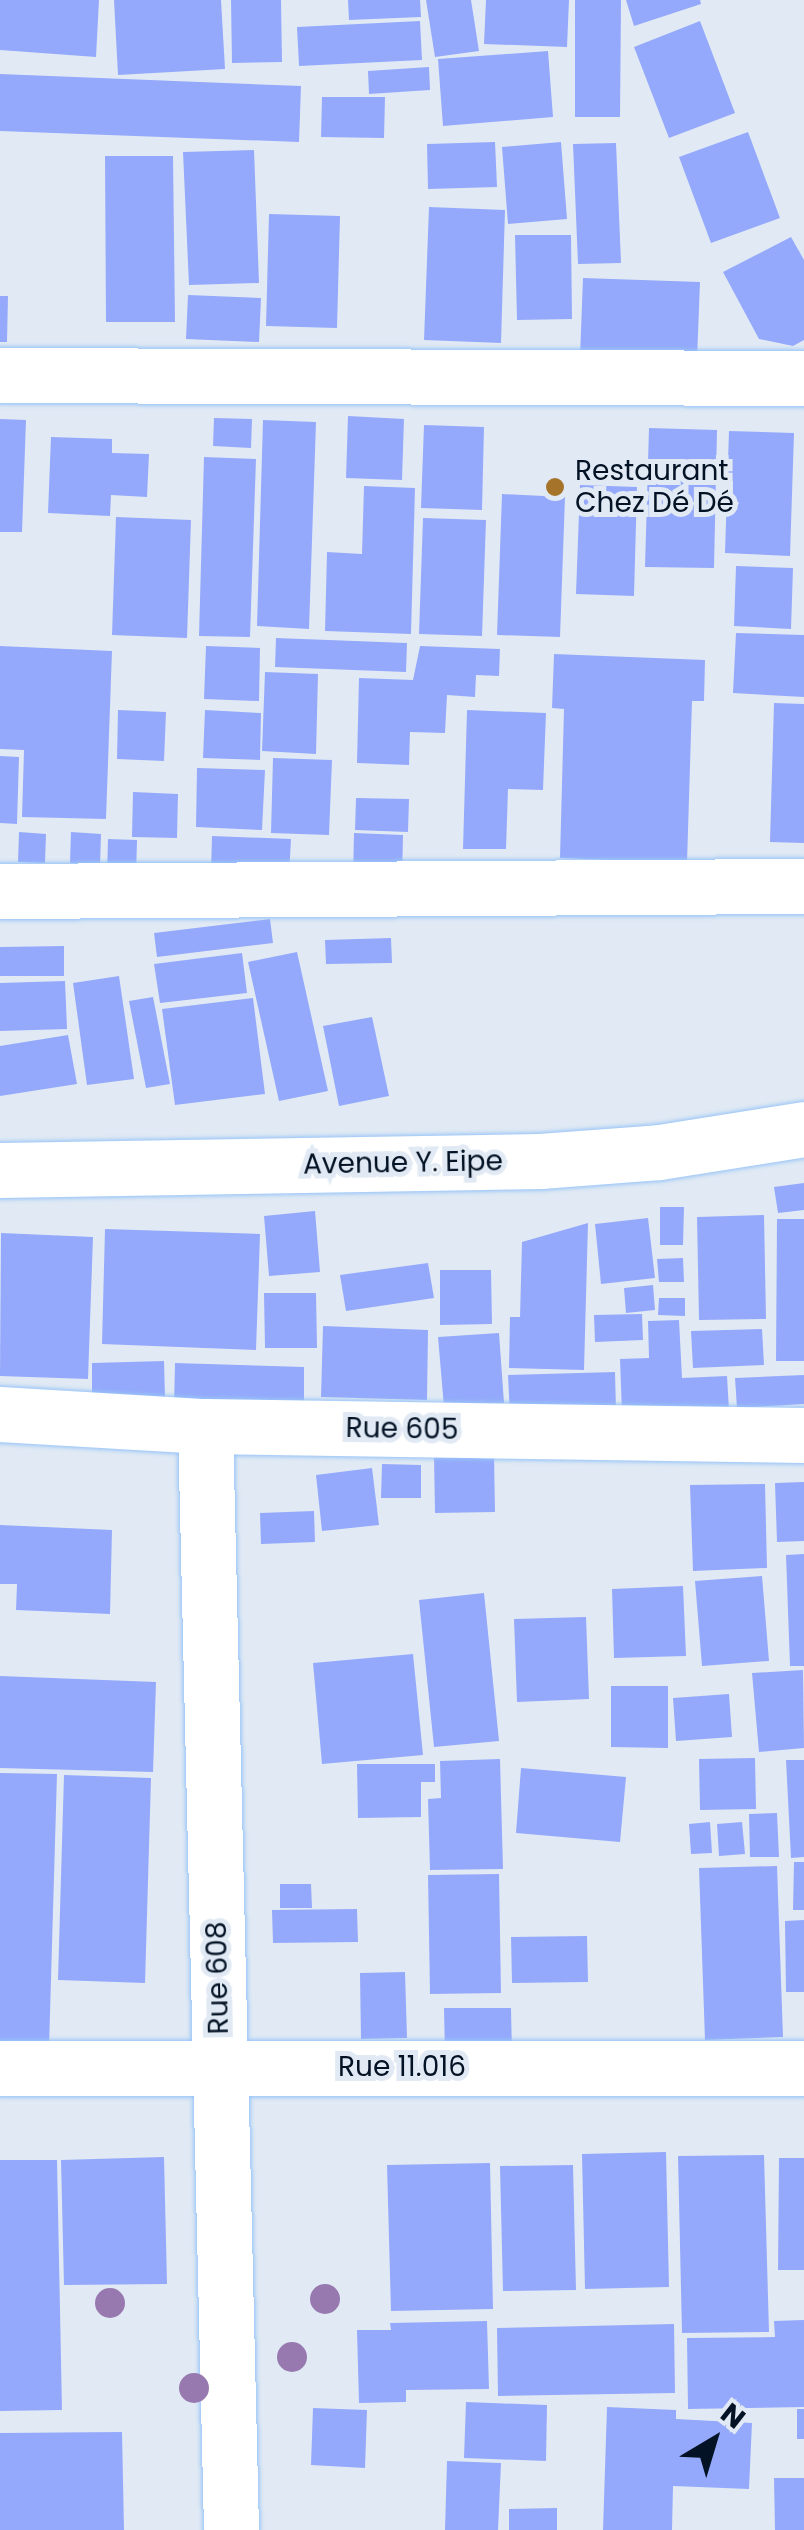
<!DOCTYPE html>
<meta charset="utf-8">
<style>
body{margin:0}
#map{position:relative;width:804px;height:2530px;overflow:hidden;background:#e1eaf4;font-family:Poppins,sans-serif}
div>[style]{position:absolute}
[style*='--x']{left:calc(var(--x)*1px);top:calc(var(--y)*1px);width:calc(var(--w)*1px);rotate:calc(var(--a)*1deg)}
.building>*{inset:0;background:#94a9fb}
.roads{filter:drop-shadow(0 0 2px #98c4f7) drop-shadow(0 0 2px #98c4f7)}
.minor>*{height:55px;margin:-27.5px;padding:0 27.5px;transform-origin:27.5px;border-radius:27.5px;background:#fff}
.trees>*{width:30px;height:30px;margin:-15px;border-radius:50%;background:#9779b0}
.dots>*{width:28px;height:28px;translate:-50% -50%;box-sizing:border-box;border:5px solid #e1eaf4;border-radius:50%}
span{translate:-50% -50%;white-space:nowrap;text-align:center;line-height:1.15;-webkit-text-stroke:10px #e1eaf4;paint-order:stroke}
.poi-label{font-size:28px;color:#031224}
.left{translate:0 -50%;text-align:left}
.street-label{font-size:28px;color:#031224}
.north{position:absolute;left:664px;top:2390px;width:100px;height:100px;-webkit-text-stroke:8px #e1eaf4;paint-order:stroke;rotate:38deg;font-size:28px;font-weight:700;line-height:40px;text-align:center;color:#031224}
.north::after{content:'';display:block;margin:auto;width:35px;height:45px;background:#031224;clip-path:polygon(50% 0,100% 100%,50% 72%,0 100%)}
</style>
<div id="map">
<div class="building">
<i style="clip-path:polygon(0 0,99px 0,96px 57px,0 50px)"></i>
<i style="clip-path:polygon(114px 0,221px 0,225px 69px,118px 75px)"></i>
<i style="clip-path:polygon(231px 0,281px 0,282px 62px,232px 63px)"></i>
<i style="clip-path:polygon(348px 0,420px 0,421px 17px,349px 20px)"></i>
<i style="clip-path:polygon(426px 0,471px 0,479px 51px,435px 57px)"></i>
<i style="clip-path:polygon(486px 0,569px 0,567px 47px,484px 44px)"></i>
<i style="clip-path:polygon(575px 0,621px 0,620px 117px,575px 117px)"></i>
<i style="clip-path:polygon(626px 0,700px 0,701px 4px,634px 26px)"></i>
<i style="clip-path:polygon(420px 21px,422px 60px,299px 66px,297px 27px)"></i>
<i style="clip-path:polygon(700px 21px,735px 113px,669px 138px,634px 47px)"></i>
<i style="clip-path:polygon(548px 51px,553px 117px,443px 126px,438px 59px)"></i>
<i style="clip-path:polygon(429px 67px,430px 90px,369px 94px,368px 71px)"></i>
<i style="clip-path:polygon(0 74px,301px 86px,299px 142px,0 131px)"></i>
<i style="clip-path:polygon(322px 97px,385px 97px,384px 138px,321px 137px)"></i>
<i style="clip-path:polygon(748px 132px,780px 218px,711px 243px,679px 157px)"></i>
<i style="clip-path:polygon(495px 142px,497px 187px,428px 189px,427px 144px)"></i>
<i style="clip-path:polygon(561px 142px,567px 219px,508px 224px,502px 147px)"></i>
<i style="clip-path:polygon(616px 143px,621px 263px,578px 264px,573px 144px)"></i>
<i style="clip-path:polygon(254px 150px,259px 283px,189px 285px,183px 152px)"></i>
<i style="clip-path:polygon(105px 156px,173px 156px,175px 322px,106px 322px)"></i>
<i style="clip-path:polygon(429px 207px,505px 210px,501px 343px,424px 340px)"></i>
<i style="clip-path:polygon(269px 214px,340px 216px,337px 328px,266px 326px)"></i>
<i style="clip-path:polygon(515px 235px,571px 235px,572px 319px,517px 320px)"></i>
<i style="clip-path:polygon(791px 237px,804px 260px,804px 340px,793px 346px,759px 339px,723px 272px)"></i>
<i style="clip-path:polygon(583px 278px,700px 282px,697px 360px,580px 357px)"></i>
<i style="clip-path:polygon(188px 295px,261px 298px,259px 342px,186px 339px)"></i>
<i style="clip-path:polygon(0 296px,8px 296px,7px 342px,0 342px)"></i>
<i style="clip-path:polygon(348px 416px,404px 419px,402px 480px,346px 478px)"></i>
<i style="clip-path:polygon(214px 418px,252px 419px,251px 448px,213px 446px)"></i>
<i style="clip-path:polygon(0 419px,26px 420px,22px 532px,0 532px)"></i>
<i style="clip-path:polygon(263px 420px,316px 422px,309px 629px,257px 626px)"></i>
<i style="clip-path:polygon(424px 425px,484px 427px,482px 510px,421px 508px)"></i>
<i style="clip-path:polygon(649px 428px,717px 430px,714px 568px,645px 567px)"></i>
<i style="clip-path:polygon(729px 431px,794px 433px,790px 556px,725px 553px)"></i>
<i style="clip-path:polygon(51px 437px,112px 439px,112px 453px,149px 454px,147px 497px,111px 495px,110px 516px,48px 513px)"></i>
<i style="clip-path:polygon(204px 457px,256px 459px,250px 637px,199px 636px)"></i>
<i style="clip-path:polygon(580px 485px,637px 487px,634px 596px,576px 594px)"></i>
<i style="clip-path:polygon(364px 486px,415px 488px,411px 634px,325px 631px,327px 552px,362px 554px)"></i>
<i style="clip-path:polygon(502px 494px,565px 497px,560px 637px,497px 635px)"></i>
<i style="clip-path:polygon(116px 517px,191px 520px,187px 638px,112px 635px)"></i>
<i style="clip-path:polygon(423px 518px,486px 520px,482px 636px,419px 634px)"></i>
<i style="clip-path:polygon(736px 566px,793px 568px,791px 629px,734px 626px)"></i>
<i style="clip-path:polygon(736px 633px,804px 635px,804px 697px,733px 693px)"></i>
<i style="clip-path:polygon(276px 638px,407px 643px,406px 672px,275px 667px)"></i>
<i style="clip-path:polygon(0 646px,112px 651px,106px 819px,22px 817px,24px 750px,0 749px)"></i>
<i style="clip-path:polygon(206px 646px,260px 648px,259px 701px,204px 699px)"></i>
<i style="clip-path:polygon(420px 646px,500px 649px,499px 676px,476px 675px,475px 697px,447px 695px,445px 733px,410px 732px,409px 765px,357px 763px,359px 678px,413px 680px)"></i>
<i style="clip-path:polygon(554px 654px,705px 660px,704px 701px,692px 701px,687px 863px,560px 858px,564px 709px,552px 708px)"></i>
<i style="clip-path:polygon(265px 672px,318px 674px,316px 754px,262px 751px)"></i>
<i style="clip-path:polygon(774px 703px,804px 704px,804px 843px,770px 842px)"></i>
<i style="clip-path:polygon(118px 710px,166px 712px,164px 761px,117px 759px)"></i>
<i style="clip-path:polygon(205px 710px,261px 713px,260px 760px,203px 758px)"></i>
<i style="clip-path:polygon(467px 710px,546px 713px,543px 790px,508px 789px,506px 849px,463px 849px)"></i>
<i style="clip-path:polygon(0 756px,19px 757px,17px 824px,0 823px)"></i>
<i style="clip-path:polygon(273px 758px,332px 760px,329px 835px,271px 833px)"></i>
<i style="clip-path:polygon(197px 768px,265px 770px,262px 830px,196px 827px)"></i>
<i style="clip-path:polygon(133px 792px,178px 794px,177px 838px,132px 837px)"></i>
<i style="clip-path:polygon(356px 798px,409px 799px,408px 832px,355px 830px)"></i>
<i style="clip-path:polygon(19px 832px,46px 834px,45px 863px,18px 862px)"></i>
<i style="clip-path:polygon(71px 832px,101px 834px,100px 865px,70px 863px)"></i>
<i style="clip-path:polygon(354px 833px,403px 835px,402px 881px,353px 879px)"></i>
<i style="clip-path:polygon(212px 836px,291px 839px,289px 875px,211px 872px)"></i>
<i style="clip-path:polygon(108px 839px,137px 840px,136px 876px,107px 875px)"></i>
<i style="clip-path:polygon(270px 919px,273px 943px,157px 957px,154px 933px)"></i>
<i style="clip-path:polygon(391px 938px,392px 963px,326px 964px,325px 940px)"></i>
<i style="clip-path:polygon(64px 946px,64px 976px,0 976px,0 947px)"></i>
<i style="clip-path:polygon(297px 952px,328px 1091px,279px 1101px,248px 962px)"></i>
<i style="clip-path:polygon(242px 953px,247px 993px,160px 1003px,154px 964px)"></i>
<i style="clip-path:polygon(119px 976px,134px 1079px,87px 1085px,73px 983px)"></i>
<i style="clip-path:polygon(65px 981px,67px 1029px,0 1031px,0 983px)"></i>
<i style="clip-path:polygon(153px 997px,170px 1084px,146px 1088px,129px 1001px)"></i>
<i style="clip-path:polygon(253px 998px,265px 1094px,175px 1105px,162px 1009px)"></i>
<i style="clip-path:polygon(372px 1017px,389px 1096px,339px 1106px,323px 1026px)"></i>
<i style="clip-path:polygon(68px 1035px,77px 1084px,0 1096px,0 1046px)"></i>
<i style="clip-path:polygon(804px 1183px,804px 1210px,778px 1213px,774px 1187px)"></i>
<i style="clip-path:polygon(660px 1207px,684px 1207px,683px 1245px,660px 1245px)"></i>
<i style="clip-path:polygon(315px 1211px,320px 1272px,269px 1276px,264px 1216px)"></i>
<i style="clip-path:polygon(764px 1215px,766px 1319px,699px 1320px,697px 1217px)"></i>
<i style="clip-path:polygon(648px 1218px,655px 1278px,601px 1284px,595px 1224px)"></i>
<i style="clip-path:polygon(777px 1219px,804px 1219px,804px 1361px,776px 1361px)"></i>
<i style="clip-path:polygon(588px 1223px,584px 1370px,509px 1368px,510px 1317px,520px 1317px,522px 1242px)"></i>
<i style="clip-path:polygon(105px 1229px,260px 1234px,256px 1350px,102px 1344px)"></i>
<i style="clip-path:polygon(1px 1233px,93px 1237px,88px 1379px,0 1376px)"></i>
<i style="clip-path:polygon(683px 1258px,684px 1282px,659px 1282px,657px 1259px)"></i>
<i style="clip-path:polygon(428px 1263px,434px 1298px,346px 1311px,340px 1275px)"></i>
<i style="clip-path:polygon(440px 1270px,491px 1270px,492px 1324px,440px 1325px)"></i>
<i style="clip-path:polygon(653px 1285px,655px 1310px,626px 1313px,624px 1288px)"></i>
<i style="clip-path:polygon(264px 1293px,316px 1293px,317px 1348px,265px 1348px)"></i>
<i style="clip-path:polygon(659px 1298px,685px 1298px,685px 1316px,658px 1315px)"></i>
<i style="clip-path:polygon(642px 1314px,643px 1340px,595px 1342px,594px 1315px)"></i>
<i style="clip-path:polygon(679px 1320px,682px 1378px,727px 1376px,729px 1410px,622px 1413px,620px 1359px,649px 1358px,648px 1321px)"></i>
<i style="clip-path:polygon(323px 1326px,428px 1330px,427px 1400px,321px 1397px)"></i>
<i style="clip-path:polygon(762px 1329px,764px 1365px,693px 1368px,691px 1331px)"></i>
<i style="clip-path:polygon(499px 1333px,504px 1403px,444px 1407px,438px 1337px)"></i>
<i style="clip-path:polygon(164px 1361px,165px 1398px,92px 1400px,92px 1363px)"></i>
<i style="clip-path:polygon(175px 1363px,304px 1367px,304px 1410px,174px 1407px)"></i>
<i style="clip-path:polygon(615px 1372px,616px 1411px,510px 1416px,508px 1375px)"></i>
<i style="clip-path:polygon(804px 1375px,804px 1404px,737px 1408px,735px 1378px)"></i>
<i style="clip-path:polygon(494px 1455px,495px 1512px,435px 1513px,434px 1456px)"></i>
<i style="clip-path:polygon(382px 1464px,421px 1465px,421px 1498px,381px 1498px)"></i>
<i style="clip-path:polygon(372px 1468px,379px 1525px,322px 1531px,316px 1475px)"></i>
<i style="clip-path:polygon(804px 1482px,804px 1541px,777px 1542px,775px 1483px)"></i>
<i style="clip-path:polygon(765px 1484px,767px 1568px,693px 1571px,690px 1485px)"></i>
<i style="clip-path:polygon(314px 1511px,315px 1542px,261px 1544px,260px 1513px)"></i>
<i style="clip-path:polygon(0 1525px,112px 1530px,110px 1614px,16px 1610px,17px 1584px,0 1584px)"></i>
<i style="clip-path:polygon(804px 1554px,804px 1666px,790px 1666px,786px 1555px)"></i>
<i style="clip-path:polygon(762px 1576px,769px 1661px,702px 1666px,695px 1581px)"></i>
<i style="clip-path:polygon(683px 1586px,686px 1656px,614px 1658px,612px 1589px)"></i>
<i style="clip-path:polygon(484px 1593px,499px 1741px,434px 1747px,419px 1600px)"></i>
<i style="clip-path:polygon(586px 1617px,589px 1699px,517px 1702px,514px 1619px)"></i>
<i style="clip-path:polygon(413px 1654px,423px 1755px,322px 1764px,313px 1663px)"></i>
<i style="clip-path:polygon(803px 1670px,804px 1748px,759px 1752px,752px 1673px)"></i>
<i style="clip-path:polygon(0 1676px,156px 1682px,153px 1772px,0 1768px)"></i>
<i style="clip-path:polygon(611px 1686px,668px 1686px,668px 1748px,611px 1747px)"></i>
<i style="clip-path:polygon(729px 1694px,732px 1737px,676px 1741px,673px 1698px)"></i>
<i style="clip-path:polygon(755px 1758px,756px 1809px,700px 1810px,699px 1759px)"></i>
<i style="clip-path:polygon(500px 1759px,503px 1869px,430px 1870px,428px 1799px,441px 1798px,440px 1761px)"></i>
<i style="clip-path:polygon(786px 1760px,804px 1760px,804px 1857px,791px 1858px)"></i>
<i style="clip-path:polygon(357px 1764px,435px 1764px,435px 1782px,421px 1782px,421px 1817px,358px 1818px)"></i>
<i style="clip-path:polygon(521px 1768px,626px 1777px,620px 1842px,516px 1833px)"></i>
<i style="clip-path:polygon(0 1773px,57px 1774px,49px 2048px,0 2046px)"></i>
<i style="clip-path:polygon(64px 1775px,151px 1778px,145px 1983px,58px 1980px)"></i>
<i style="clip-path:polygon(777px 1813px,779px 1857px,750px 1857px,749px 1814px)"></i>
<i style="clip-path:polygon(710px 1822px,712px 1853px,691px 1854px,689px 1824px)"></i>
<i style="clip-path:polygon(742px 1822px,745px 1854px,719px 1856px,717px 1824px)"></i>
<i style="clip-path:polygon(794px 1862px,804px 1862px,804px 1910px,793px 1910px)"></i>
<i style="clip-path:polygon(777px 1866px,783px 2037px,705px 2040px,699px 1868px)"></i>
<i style="clip-path:polygon(499px 1874px,501px 1993px,430px 1994px,428px 1875px)"></i>
<i style="clip-path:polygon(280px 1884px,311px 1884px,312px 1908px,280px 1908px)"></i>
<i style="clip-path:polygon(357px 1909px,358px 1942px,273px 1943px,272px 1910px)"></i>
<i style="clip-path:polygon(804px 1920px,804px 1992px,786px 1992px,785px 1921px)"></i>
<i style="clip-path:polygon(587px 1936px,588px 1982px,512px 1983px,511px 1937px)"></i>
<i style="clip-path:polygon(405px 1972px,407px 2038px,361px 2039px,360px 1973px)"></i>
<i style="clip-path:polygon(444px 2008px,511px 2008px,512px 2056px,445px 2056px)"></i>
<i style="clip-path:polygon(666px 2152px,669px 2287px,585px 2289px,582px 2154px)"></i>
<i style="clip-path:polygon(764px 2155px,769px 2332px,682px 2333px,678px 2156px)"></i>
<i style="clip-path:polygon(164px 2157px,167px 2284px,64px 2285px,61px 2160px)"></i>
<i style="clip-path:polygon(779px 2158px,804px 2158px,804px 2270px,778px 2270px)"></i>
<i style="clip-path:polygon(0 2160px,57px 2160px,62px 2410px,0 2411px)"></i>
<i style="clip-path:polygon(490px 2163px,493px 2309px,391px 2311px,387px 2165px)"></i>
<i style="clip-path:polygon(573px 2165px,576px 2290px,503px 2291px,500px 2166px)"></i>
<i style="clip-path:polygon(804px 2320px,804px 2407px,688px 2409px,687px 2338px,775px 2337px,774px 2321px)"></i>
<i style="clip-path:polygon(487px 2321px,489px 2389px,406px 2390px,406px 2402px,359px 2403px,357px 2330px,391px 2330px,390px 2323px)"></i>
<i style="clip-path:polygon(674px 2324px,675px 2393px,498px 2396px,497px 2328px)"></i>
<i style="clip-path:polygon(466px 2402px,547px 2405px,546px 2461px,464px 2458px)"></i>
<i style="clip-path:polygon(607px 2407px,676px 2410px,676px 2419px,752px 2423px,749px 2489px,673px 2486px,672px 2530px,603px 2530px)"></i>
<i style="clip-path:polygon(313px 2408px,367px 2410px,365px 2468px,311px 2465px)"></i>
<i style="clip-path:polygon(797px 2409px,804px 2409px,804px 2439px,797px 2439px)"></i>
<i style="clip-path:polygon(122px 2432px,124px 2530px,0 2530px,0 2433px)"></i>
<i style="clip-path:polygon(447px 2461px,501px 2463px,498px 2530px,445px 2530px)"></i>
<i style="clip-path:polygon(774px 2478px,804px 2478px,804px 2530px,775px 2530px)"></i>
<i style="clip-path:polygon(557px 2508px,557px 2530px,509px 2530px,509px 2509px)"></i>
</div>
<div class="roads">
<div class="minor">
<i style="--x:0;--y:375;--w:804;--a:0.21"></i>
<i style="--x:0;--y:891;--w:804;--a:-0.36"></i>
<i style="--x:0;--y:1170;--w:540;--a:-0.95"></i>
<i style="--x:540;--y:1161;--w:119;--a:-4.3"></i>
<i style="--x:659;--y:1152;--w:147;--a:-9"></i>
<i style="--x:0;--y:1414;--w:205;--a:3.4"></i>
<i style="--x:205;--y:1426;--w:599;--a:0.86"></i>
<i style="--x:205;--y:1426;--w:1104;--a:88.65"></i>
<i style="--x:0;--y:2068;--w:804;--a:0"></i>
</div>
</div>
<div class="trees">
<i style="left:325px;top:2299px"></i>
<i style="left:110px;top:2303px"></i>
<i style="left:292px;top:2357px"></i>
<i style="left:194px;top:2388px"></i>
</div>
<div class="dots">
<i style="left:555px;top:487px;background:#a6732a"></i>
</div>
<div class="poi-label">
<span class="left" style="left:575px;top:487px">Restaurant<br>Chez Dé Dé</span>
</div>
<div class="street-label">
<span style="left:403px;top:1163px;rotate:-1deg">Avenue Y. Eipe</span>
<span style="left:402px;top:1429px;rotate:1deg">Rue 605</span>
<span style="left:218px;top:1978px;rotate:-91deg">Rue 608</span>
<span style="left:402px;top:2067px">Rue 11.016</span>
</div>
<div class="north">N</div>
</div>
